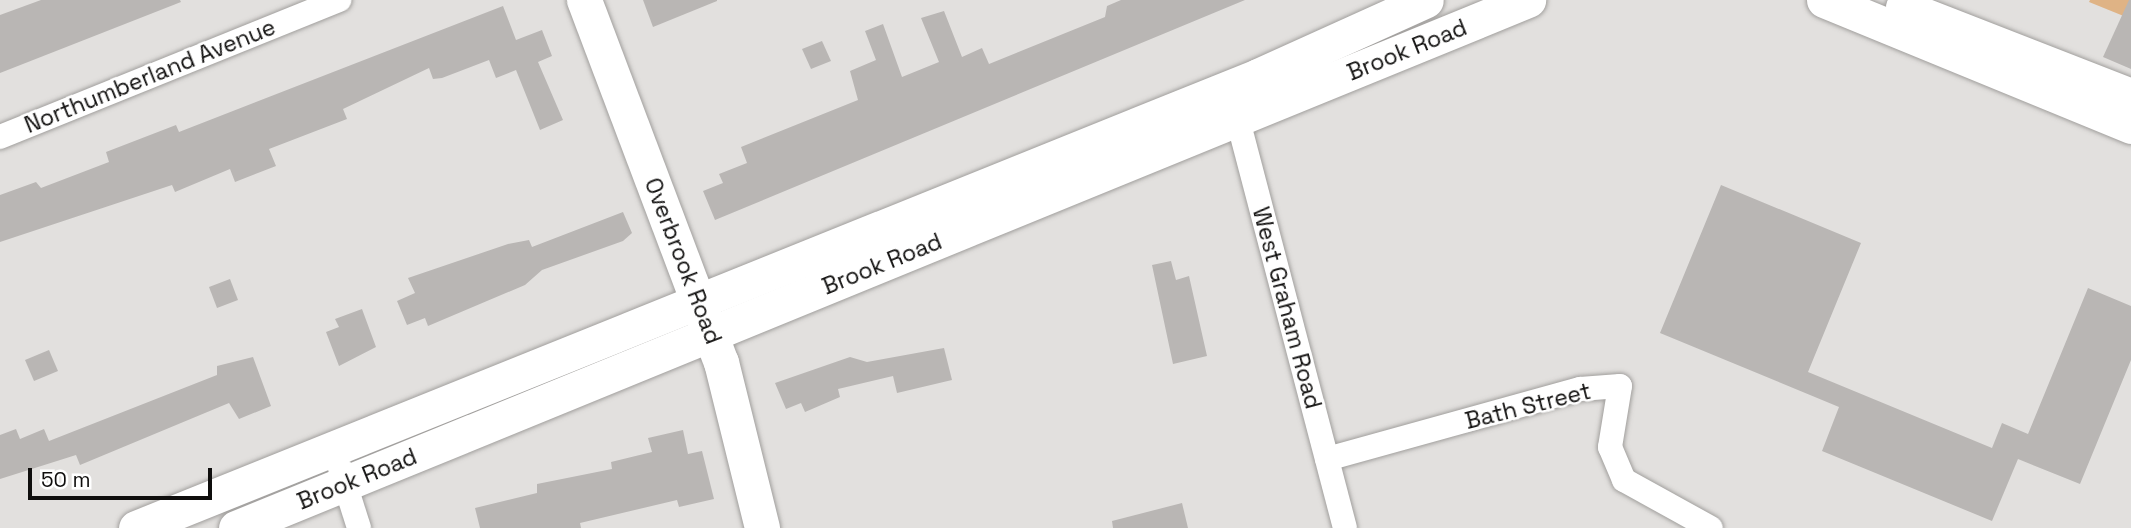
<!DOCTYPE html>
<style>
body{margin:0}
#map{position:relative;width:2131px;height:528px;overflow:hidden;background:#e2e0de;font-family:"Space Grotesk",sans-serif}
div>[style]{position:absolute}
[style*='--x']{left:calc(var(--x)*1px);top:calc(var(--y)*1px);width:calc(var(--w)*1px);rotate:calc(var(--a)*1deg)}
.green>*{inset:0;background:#dfb385}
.building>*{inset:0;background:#b9b6b4}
.roads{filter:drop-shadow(0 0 2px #a19f9d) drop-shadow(0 0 2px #a19f9d)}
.street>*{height:24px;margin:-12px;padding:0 12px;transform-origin:12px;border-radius:12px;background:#fff}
.secondary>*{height:35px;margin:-17.5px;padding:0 17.5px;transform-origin:17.5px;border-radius:17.5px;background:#fff}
span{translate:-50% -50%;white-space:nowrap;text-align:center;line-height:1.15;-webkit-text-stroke:5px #fff;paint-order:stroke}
.street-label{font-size:23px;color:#0f0e0d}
.scale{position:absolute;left:28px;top:468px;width:184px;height:32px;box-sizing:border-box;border:4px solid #0f0e0d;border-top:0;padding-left:9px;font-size:21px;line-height:24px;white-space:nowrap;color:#0f0e0d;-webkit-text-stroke:5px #fff;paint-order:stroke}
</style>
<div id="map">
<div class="green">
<i style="clip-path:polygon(2131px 0,2131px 19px,2089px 2px,2090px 0)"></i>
</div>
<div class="building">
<i style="clip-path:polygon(41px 0,180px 0,181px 2px,0 73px,0 15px)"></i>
<i style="clip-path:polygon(643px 0,717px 0,717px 1px,653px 27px)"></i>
<i style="clip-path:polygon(1121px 0,1245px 0,715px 220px,703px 191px,723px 183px,719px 174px,747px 163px,741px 147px,858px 100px,850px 71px,876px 60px,865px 31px,883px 24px,902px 77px,939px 62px,921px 18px,944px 11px,962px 57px,982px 48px,989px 64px,1105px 17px,1107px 6px)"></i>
<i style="clip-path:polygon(2129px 0,2131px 0,2131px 69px,2103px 57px)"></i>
<i style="clip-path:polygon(503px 6px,516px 40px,542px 30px,552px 56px,538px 62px,563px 120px,540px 130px,516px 70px,496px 78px,489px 60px,442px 78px,433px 79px,429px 68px,343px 109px,347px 119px,269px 149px,276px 166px,235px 182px,230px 169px,175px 192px,172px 185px,0 242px,0 195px,36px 182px,41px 188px,109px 162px,106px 152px,176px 125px,179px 132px)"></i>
<i style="clip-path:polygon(822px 41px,831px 61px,811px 69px,802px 49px)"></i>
<i style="clip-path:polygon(1721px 185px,1861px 243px,1808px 372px,1992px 448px,2002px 423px,2028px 434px,2088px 288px,2131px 306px,2131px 360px,2080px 484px,2018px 459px,1992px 521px,1822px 451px,1839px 407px,1660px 333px)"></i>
<i style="clip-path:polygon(623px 212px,632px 233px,623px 241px,542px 270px,525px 285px,428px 326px,425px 318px,407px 325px,397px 301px,415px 293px,408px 278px,508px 244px,529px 240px,532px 247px)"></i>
<i style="clip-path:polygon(1171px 261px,1176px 280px,1189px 276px,1207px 356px,1173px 364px,1152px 265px)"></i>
<i style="clip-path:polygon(230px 279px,238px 300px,217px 308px,209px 287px)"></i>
<i style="clip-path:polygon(362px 309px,376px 347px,339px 366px,326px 332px,339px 327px,335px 319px)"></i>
<i style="clip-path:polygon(944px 348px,952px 380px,897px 393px,893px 376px,838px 389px,840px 397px,805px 412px,801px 403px,786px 409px,775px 383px,850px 357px,867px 362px)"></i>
<i style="clip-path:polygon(49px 350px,58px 371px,34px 381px,25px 360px)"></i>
<i style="clip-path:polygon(253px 357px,271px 406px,239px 419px,229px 403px,80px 465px,76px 455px,0 479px,0 435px,16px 429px,20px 439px,44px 429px,49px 441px,217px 375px,217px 366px)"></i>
<i style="clip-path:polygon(683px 430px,688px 454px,702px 451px,714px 499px,679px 507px,677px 500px,580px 523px,581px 528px,480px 528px,475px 508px,537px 493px,537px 484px,612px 469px,611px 462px,652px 452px,648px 438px)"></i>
<i style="clip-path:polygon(1182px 503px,1188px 528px,1113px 528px,1112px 521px)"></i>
</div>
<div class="roads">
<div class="street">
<i style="--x:1234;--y:105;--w:437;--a:75.3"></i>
<i style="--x:0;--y:137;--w:366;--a:-22"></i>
<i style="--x:1327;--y:459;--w:263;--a:-15.5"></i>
<i style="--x:1580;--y:389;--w:40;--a:-4.3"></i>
<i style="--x:1620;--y:386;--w:62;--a:99.3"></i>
<i style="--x:1610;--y:447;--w:36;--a:67"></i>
<i style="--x:1624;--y:480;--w:99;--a:28.9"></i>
<i style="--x:340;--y:468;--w:63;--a:72.4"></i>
</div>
<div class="secondary">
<i style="--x:584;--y:0;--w:387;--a:69.3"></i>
<i style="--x:721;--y:362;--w:171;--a:76.1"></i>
<i style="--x:1824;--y:0;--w:332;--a:22.3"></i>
<i style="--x:1903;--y:7;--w:245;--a:21.3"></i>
<i style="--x:136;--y:528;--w:1210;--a:-21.94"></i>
<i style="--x:1258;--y:76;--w:184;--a:-24.3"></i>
<i style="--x:236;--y:528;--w:1396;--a:-22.23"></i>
</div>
</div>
<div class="street-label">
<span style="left:1407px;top:50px;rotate:-22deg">Brook Road</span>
<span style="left:150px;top:76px;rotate:-22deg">Northumberland Avenue</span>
<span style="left:683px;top:261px;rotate:69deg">Overbrook Road</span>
<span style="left:882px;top:264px;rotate:-22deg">Brook Road</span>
<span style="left:1287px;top:308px;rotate:75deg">West Graham Road</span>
<span style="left:1528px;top:406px;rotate:-14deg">Bath Street</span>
<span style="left:357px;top:479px;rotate:-22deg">Brook Road</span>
</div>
<div class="scale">50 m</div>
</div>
